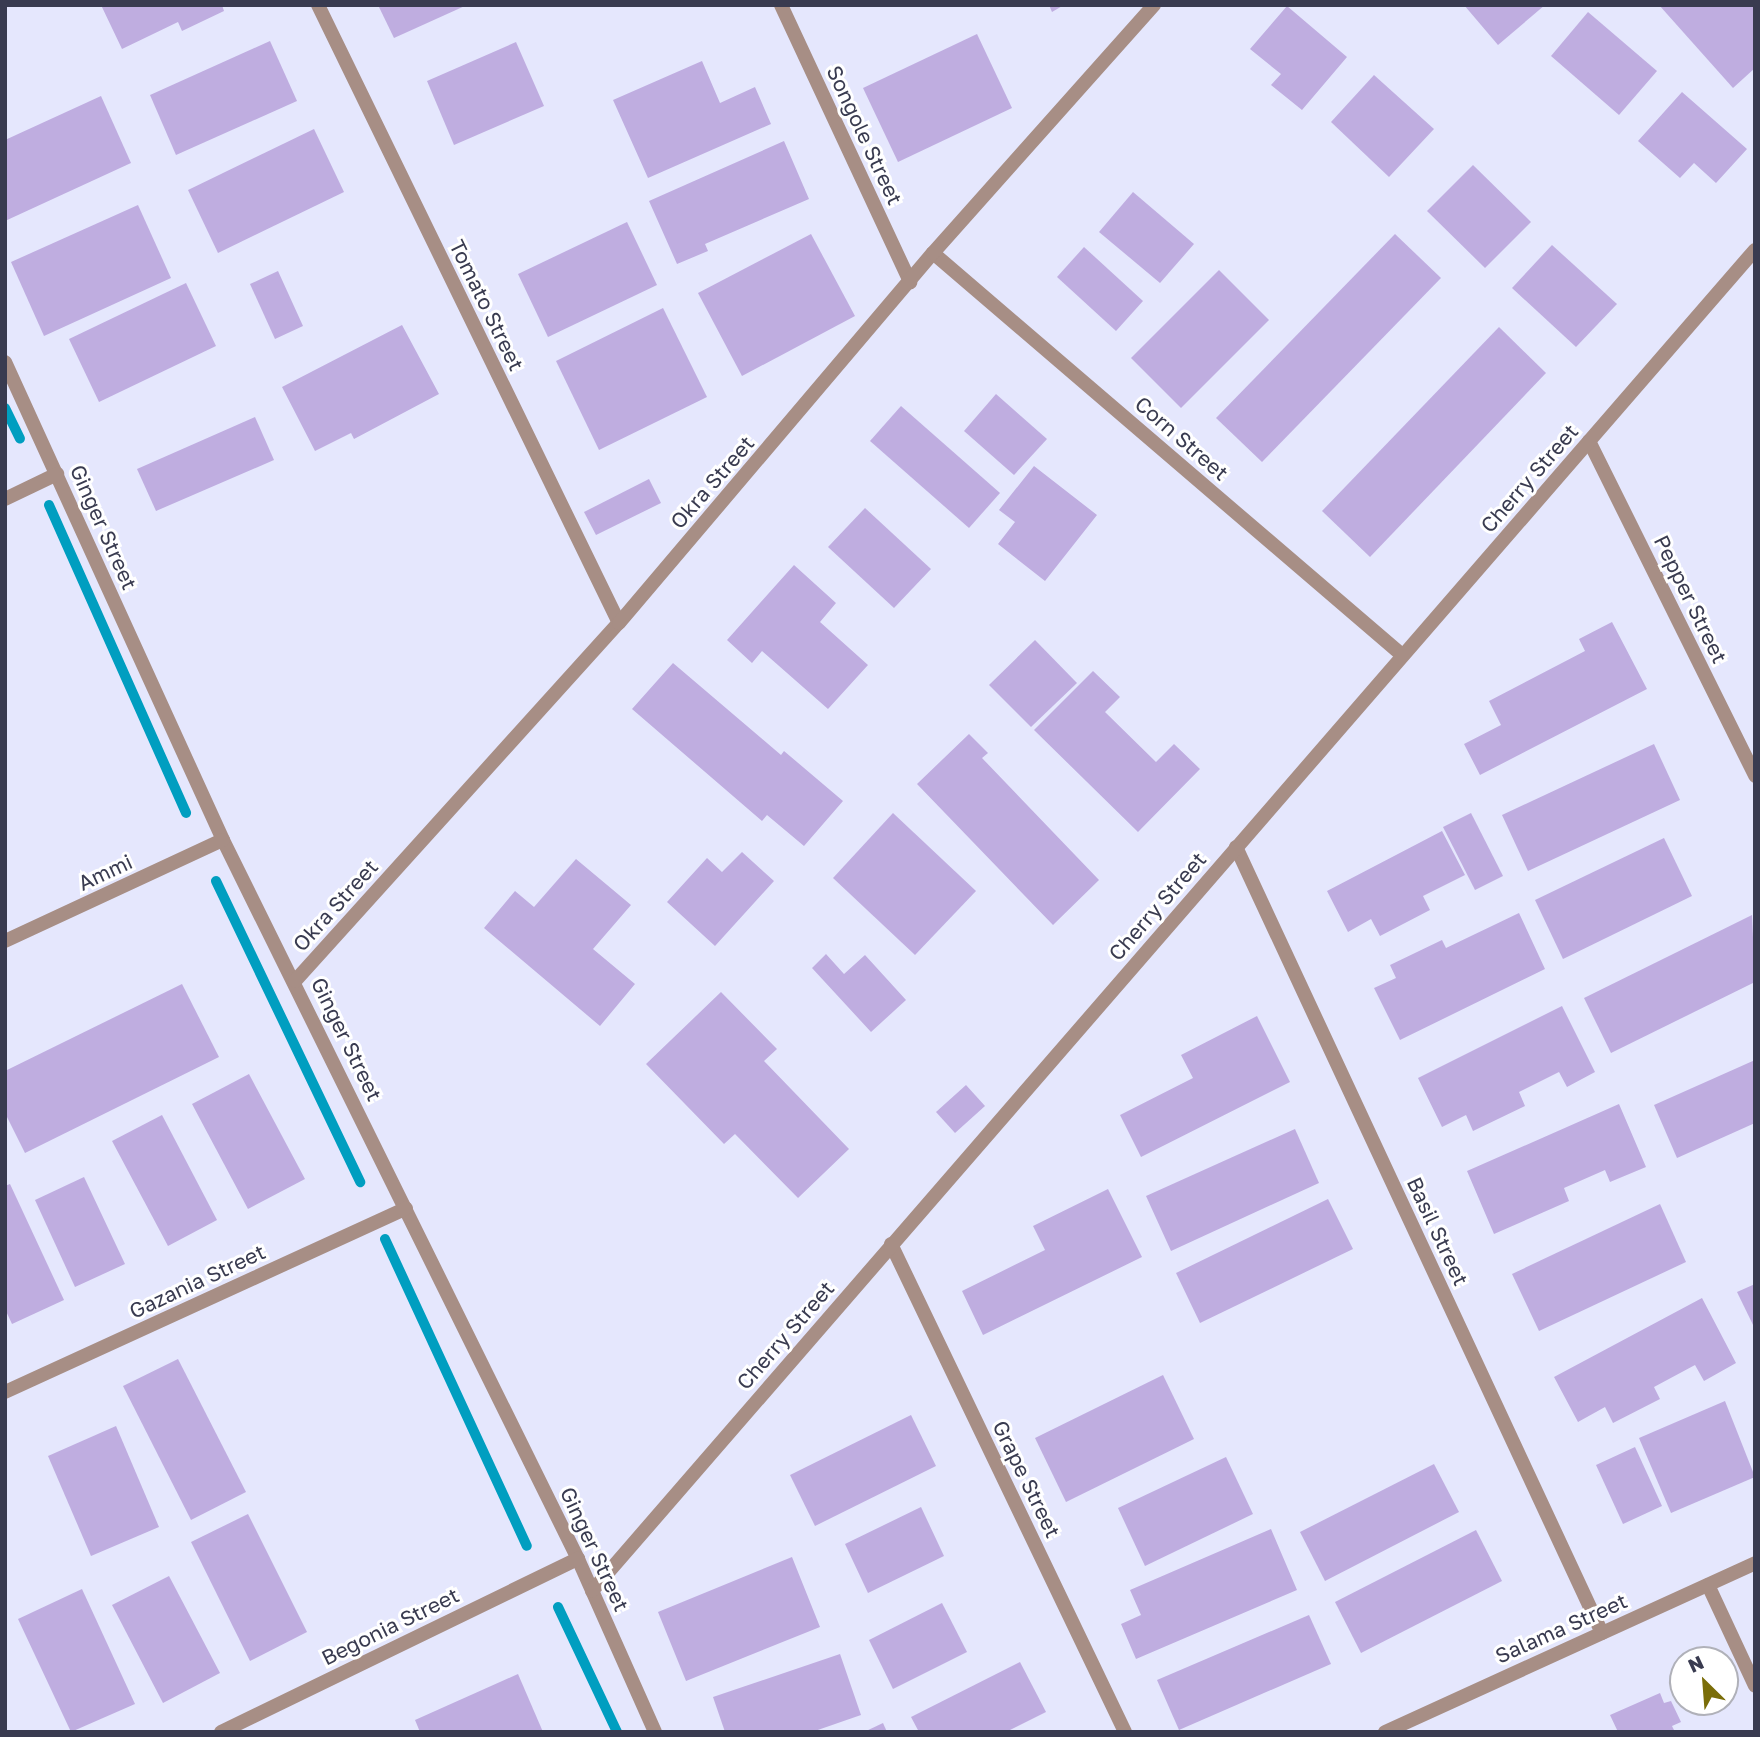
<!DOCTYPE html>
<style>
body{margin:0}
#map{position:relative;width:1760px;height:1737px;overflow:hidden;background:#e5e7fd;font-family:"Golos Text",sans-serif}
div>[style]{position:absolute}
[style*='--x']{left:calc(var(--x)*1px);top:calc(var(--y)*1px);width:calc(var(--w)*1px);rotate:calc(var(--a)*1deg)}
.stream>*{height:10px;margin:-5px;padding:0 5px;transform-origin:5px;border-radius:5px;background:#009ec0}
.building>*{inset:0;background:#bfade0}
.minor>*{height:14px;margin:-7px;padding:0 7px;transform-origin:7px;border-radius:7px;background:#a78e85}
span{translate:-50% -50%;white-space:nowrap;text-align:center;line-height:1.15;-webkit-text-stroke:6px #fff;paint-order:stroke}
.street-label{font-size:21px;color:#393b50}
.frame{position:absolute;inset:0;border:7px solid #393b50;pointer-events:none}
.north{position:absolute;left:1669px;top:1646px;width:70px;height:70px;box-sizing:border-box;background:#fff;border:2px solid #b0b1b9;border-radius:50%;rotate:335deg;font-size:19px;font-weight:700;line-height:28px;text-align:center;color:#393b50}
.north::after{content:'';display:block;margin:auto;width:24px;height:32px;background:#7a6d08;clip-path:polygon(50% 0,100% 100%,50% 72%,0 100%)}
</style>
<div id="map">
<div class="stream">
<i style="--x:5;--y:408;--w:34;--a:64"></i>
<i style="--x:49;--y:505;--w:337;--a:66"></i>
<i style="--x:216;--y:881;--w:334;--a:64.4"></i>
<i style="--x:385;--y:1239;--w:338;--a:65.2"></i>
<i style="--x:558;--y:1607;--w:138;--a:64.7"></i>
</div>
<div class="building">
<i style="clip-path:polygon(101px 5px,222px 5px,224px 11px,182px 31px,178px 22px,122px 49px)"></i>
<i style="clip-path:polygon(378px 5px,467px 5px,394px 38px)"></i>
<i style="clip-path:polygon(1049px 5px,1064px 5px,1052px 12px)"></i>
<i style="clip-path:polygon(1464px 5px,1545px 5px,1498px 45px)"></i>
<i style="clip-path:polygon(1659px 5px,1755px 5px,1755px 68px,1733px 88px)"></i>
<i style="clip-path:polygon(1287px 6px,1347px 57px,1302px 110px,1271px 85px,1281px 74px,1250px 49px)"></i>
<i style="clip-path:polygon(1588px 12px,1657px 71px,1619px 115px,1551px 56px)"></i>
<i style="clip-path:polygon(977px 34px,1012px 108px,898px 162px,863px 88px)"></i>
<i style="clip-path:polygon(270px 41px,297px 101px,176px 155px,150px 95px)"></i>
<i style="clip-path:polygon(516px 42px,544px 106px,454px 145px,427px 81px)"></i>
<i style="clip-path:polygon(702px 61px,720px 103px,755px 87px,771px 124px,648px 178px,613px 100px)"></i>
<i style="clip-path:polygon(1374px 75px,1434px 129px,1389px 177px,1331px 122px)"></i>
<i style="clip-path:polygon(1682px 92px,1747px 149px,1716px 183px,1694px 163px,1680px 178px,1638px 141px)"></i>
<i style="clip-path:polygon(101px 96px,131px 163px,5px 221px,5px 140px)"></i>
<i style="clip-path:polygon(314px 129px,344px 192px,218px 253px,188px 190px)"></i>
<i style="clip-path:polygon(784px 141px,809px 199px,705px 244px,708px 251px,677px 264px,649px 201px)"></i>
<i style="clip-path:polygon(1473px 165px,1531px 222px,1485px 268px,1427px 211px)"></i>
<i style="clip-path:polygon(1133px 192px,1194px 244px,1160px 283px,1099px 232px)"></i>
<i style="clip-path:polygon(138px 205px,171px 278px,44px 336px,11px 262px)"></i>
<i style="clip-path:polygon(627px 222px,657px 285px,548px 337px,518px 274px)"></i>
<i style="clip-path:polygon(811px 234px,855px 316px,742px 376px,698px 293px)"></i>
<i style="clip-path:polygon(1395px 234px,1441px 278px,1262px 462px,1216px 418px)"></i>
<i style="clip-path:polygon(1552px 245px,1617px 304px,1576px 347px,1512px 288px)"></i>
<i style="clip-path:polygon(1084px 247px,1143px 301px,1116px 331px,1057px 277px)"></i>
<i style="clip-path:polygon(1219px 270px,1269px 320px,1181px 408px,1131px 358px)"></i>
<i style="clip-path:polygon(278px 271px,303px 326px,275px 339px,250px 284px)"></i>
<i style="clip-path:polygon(186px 283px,216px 346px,99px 402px,69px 339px)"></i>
<i style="clip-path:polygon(663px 308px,707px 397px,599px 450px,556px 361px)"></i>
<i style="clip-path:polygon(402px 325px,439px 394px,354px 439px,351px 433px,315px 451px,282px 387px)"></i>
<i style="clip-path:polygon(1499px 327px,1546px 373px,1370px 557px,1322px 511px)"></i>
<i style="clip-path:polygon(996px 394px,1047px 439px,1014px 475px,964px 431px)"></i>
<i style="clip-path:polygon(901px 406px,1000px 493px,969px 528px,870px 441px)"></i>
<i style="clip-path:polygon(255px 417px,274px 460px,156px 511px,137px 469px)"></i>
<i style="clip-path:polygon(1034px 466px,1097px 515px,1045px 581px,998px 544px,1015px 522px,999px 510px)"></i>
<i style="clip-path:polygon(649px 479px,661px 503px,596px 535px,584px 512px)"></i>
<i style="clip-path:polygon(865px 508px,931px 569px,894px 608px,828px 547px)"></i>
<i style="clip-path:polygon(794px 565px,836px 603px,820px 622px,868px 665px,828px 709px,762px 651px,752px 663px,727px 640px)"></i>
<i style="clip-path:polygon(1612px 622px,1647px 689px,1480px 775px,1464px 744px,1501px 725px,1489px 701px,1585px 651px,1579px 639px)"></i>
<i style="clip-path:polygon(1035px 640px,1077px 683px,1031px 727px,989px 685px)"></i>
<i style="clip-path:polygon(673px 663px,781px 755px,784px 751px,843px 801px,804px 846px,767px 815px,762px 821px,632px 709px)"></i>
<i style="clip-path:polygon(1093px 671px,1120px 697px,1105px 712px,1156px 762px,1174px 744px,1200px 769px,1138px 832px,1034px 730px)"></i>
<i style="clip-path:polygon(969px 734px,988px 753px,982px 758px,1099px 880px,1053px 925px,917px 784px)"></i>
<i style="clip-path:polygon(1654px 744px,1680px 800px,1528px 871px,1502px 815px)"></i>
<i style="clip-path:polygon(893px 813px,976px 891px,915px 955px,833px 878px)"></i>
<i style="clip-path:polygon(1471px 813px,1503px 876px,1475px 890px,1443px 827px)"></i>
<i style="clip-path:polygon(1442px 831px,1465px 875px,1423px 896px,1430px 910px,1380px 936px,1371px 919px,1348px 932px,1327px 891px)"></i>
<i style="clip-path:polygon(1664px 838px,1692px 896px,1563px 959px,1535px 900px)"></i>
<i style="clip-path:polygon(742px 852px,774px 881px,715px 946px,667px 902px,707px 858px,722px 872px)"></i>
<i style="clip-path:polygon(576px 859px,631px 905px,593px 949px,635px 984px,600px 1026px,484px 928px,515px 891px,534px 907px)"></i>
<i style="clip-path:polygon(1519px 913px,1545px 969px,1400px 1040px,1374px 988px,1396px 978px,1390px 965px,1442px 940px,1446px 948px)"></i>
<i style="clip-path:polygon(1752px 915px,1755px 982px,1611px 1053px,1584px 998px)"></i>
<i style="clip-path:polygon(826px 954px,844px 974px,865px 955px,906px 1000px,871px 1032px,812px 968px)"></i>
<i style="clip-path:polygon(182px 984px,219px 1057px,25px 1153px,5px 1113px,5px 1071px)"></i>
<i style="clip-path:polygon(721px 992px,777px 1049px,764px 1061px,849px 1149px,798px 1198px,735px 1134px,724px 1144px,646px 1064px)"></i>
<i style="clip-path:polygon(1562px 1006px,1595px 1072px,1567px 1087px,1559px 1072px,1519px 1092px,1525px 1106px,1473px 1131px,1466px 1115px,1442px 1127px,1418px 1078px)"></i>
<i style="clip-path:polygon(1257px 1016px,1290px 1082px,1141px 1157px,1120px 1115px,1193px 1078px,1181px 1055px)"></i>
<i style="clip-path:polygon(1755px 1060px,1755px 1123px,1677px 1158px,1654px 1105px)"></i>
<i style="clip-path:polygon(249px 1074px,305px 1179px,248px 1209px,192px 1104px)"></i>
<i style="clip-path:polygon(966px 1085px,985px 1106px,955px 1133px,936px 1112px)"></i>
<i style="clip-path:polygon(1619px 1104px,1646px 1167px,1610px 1182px,1605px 1170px,1564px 1188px,1569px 1201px,1494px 1234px,1467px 1171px)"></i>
<i style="clip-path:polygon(162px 1115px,217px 1220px,168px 1246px,112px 1141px)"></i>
<i style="clip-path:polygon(1295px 1129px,1319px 1183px,1171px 1251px,1146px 1196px)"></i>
<i style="clip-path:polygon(84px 1177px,125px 1264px,75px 1287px,35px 1200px)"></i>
<i style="clip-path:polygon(10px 1184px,64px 1300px,12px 1324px,5px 1309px,5px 1186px)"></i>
<i style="clip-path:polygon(1108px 1189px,1142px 1257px,983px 1335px,962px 1291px,1045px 1250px,1033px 1226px)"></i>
<i style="clip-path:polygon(1328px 1199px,1353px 1249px,1200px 1323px,1176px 1273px)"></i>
<i style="clip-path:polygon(1660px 1204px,1686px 1262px,1539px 1331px,1512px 1274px)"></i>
<i style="clip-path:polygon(1755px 1284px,1755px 1329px,1737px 1292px)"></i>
<i style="clip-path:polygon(1702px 1298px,1736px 1363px,1704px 1381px,1695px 1365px,1654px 1387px,1660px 1399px,1613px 1423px,1605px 1407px,1578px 1422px,1554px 1377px)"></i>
<i style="clip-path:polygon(178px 1359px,246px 1492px,191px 1520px,123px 1386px)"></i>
<i style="clip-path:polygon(1163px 1375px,1194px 1439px,1066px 1502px,1035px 1438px)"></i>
<i style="clip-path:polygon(1725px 1401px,1755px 1477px,1671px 1513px,1639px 1438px)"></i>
<i style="clip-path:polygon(911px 1415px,936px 1466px,815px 1526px,790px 1475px)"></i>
<i style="clip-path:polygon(116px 1426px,159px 1527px,91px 1556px,48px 1456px)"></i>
<i style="clip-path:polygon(1635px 1447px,1662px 1506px,1623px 1524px,1596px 1465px)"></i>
<i style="clip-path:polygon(1226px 1457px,1253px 1514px,1145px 1566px,1118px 1508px)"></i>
<i style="clip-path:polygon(1434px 1464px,1459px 1512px,1325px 1581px,1300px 1532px)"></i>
<i style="clip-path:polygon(921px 1507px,944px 1556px,868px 1593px,845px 1544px)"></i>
<i style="clip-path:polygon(248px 1514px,307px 1632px,250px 1661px,191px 1542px)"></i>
<i style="clip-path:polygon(1271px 1529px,1297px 1590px,1136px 1659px,1121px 1624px,1141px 1615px,1130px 1590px)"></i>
<i style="clip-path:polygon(1476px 1530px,1502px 1581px,1361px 1653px,1335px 1602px)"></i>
<i style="clip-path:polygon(792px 1557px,820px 1627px,686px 1681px,658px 1612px)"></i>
<i style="clip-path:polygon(169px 1576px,220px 1673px,163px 1703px,112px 1605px)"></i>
<i style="clip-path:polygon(82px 1589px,135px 1704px,71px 1732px,18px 1619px)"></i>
<i style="clip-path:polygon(942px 1603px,967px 1652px,893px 1689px,869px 1640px)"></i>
<i style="clip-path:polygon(1309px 1615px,1331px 1664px,1179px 1730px,1157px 1680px)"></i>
<i style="clip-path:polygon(840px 1654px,861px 1715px,812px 1732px,725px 1732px,713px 1697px)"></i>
<i style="clip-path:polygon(1020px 1662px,1046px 1712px,1006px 1732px,919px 1732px,911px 1717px)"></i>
<i style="clip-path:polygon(518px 1674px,543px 1732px,420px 1732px,415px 1720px)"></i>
<i style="clip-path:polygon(1660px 1693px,1664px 1703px,1671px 1701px,1681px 1722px,1672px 1726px,1675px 1732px,1618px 1732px,1610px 1715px)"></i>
<i style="clip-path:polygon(883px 1723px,887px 1732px,864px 1732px)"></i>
</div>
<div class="minor">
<i style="--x:318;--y:5;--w:687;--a:64.03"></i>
<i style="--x:781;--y:5;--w:306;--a:65"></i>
<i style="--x:933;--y:253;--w:618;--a:40.6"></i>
<i style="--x:5;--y:362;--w:525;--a:65.48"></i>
<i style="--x:223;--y:840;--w:802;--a:63.72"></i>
<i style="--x:578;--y:1559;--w:189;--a:66"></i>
<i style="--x:1589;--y:441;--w:374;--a:63.6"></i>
<i style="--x:5;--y:499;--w:58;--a:-25.7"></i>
<i style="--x:1236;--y:847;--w:867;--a:65.03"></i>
<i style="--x:5;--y:941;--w:240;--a:-24.9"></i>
<i style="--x:295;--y:981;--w:483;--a:-47.9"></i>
<i style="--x:619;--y:623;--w:485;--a:-49.7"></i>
<i style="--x:933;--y:253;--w:332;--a:-48.3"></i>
<i style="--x:891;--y:1244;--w:541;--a:64.38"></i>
<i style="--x:5;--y:1392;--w:441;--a:-24.6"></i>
<i style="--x:1708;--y:1585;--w:111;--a:65"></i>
<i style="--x:592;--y:1591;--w:1775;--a:-49.07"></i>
<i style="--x:221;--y:1732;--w:397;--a:-25.9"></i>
<i style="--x:1385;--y:1732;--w:407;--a:-24.5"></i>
</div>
<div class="street-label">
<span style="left:865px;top:135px;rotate:65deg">Songole Street</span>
<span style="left:487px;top:305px;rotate:64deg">Tomato Street</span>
<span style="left:1182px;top:438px;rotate:41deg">Corn Street</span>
<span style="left:1529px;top:478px;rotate:-49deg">Cherry Street</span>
<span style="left:712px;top:482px;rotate:-49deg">Okra Street</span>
<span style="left:104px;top:527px;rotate:66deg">Ginger Street</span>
<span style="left:1691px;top:599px;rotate:64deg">Pepper Street</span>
<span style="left:105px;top:872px;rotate:-25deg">Ammi</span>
<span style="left:335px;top:905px;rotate:-48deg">Okra Street</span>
<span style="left:1157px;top:906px;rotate:-49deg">Cherry Street</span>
<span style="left:347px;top:1039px;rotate:64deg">Ginger Street</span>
<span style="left:1438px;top:1231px;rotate:65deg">Basil Street</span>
<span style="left:197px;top:1281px;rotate:-25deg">Gazania Street</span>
<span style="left:785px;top:1335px;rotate:-49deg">Cherry Street</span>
<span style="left:1027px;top:1479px;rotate:64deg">Grape Street</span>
<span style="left:595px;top:1549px;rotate:65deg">Ginger Street</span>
<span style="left:390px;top:1626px;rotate:-26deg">Begonia Street</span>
<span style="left:1561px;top:1628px;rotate:-24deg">Salama Street</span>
</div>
<div class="frame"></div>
<div class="north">N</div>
</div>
